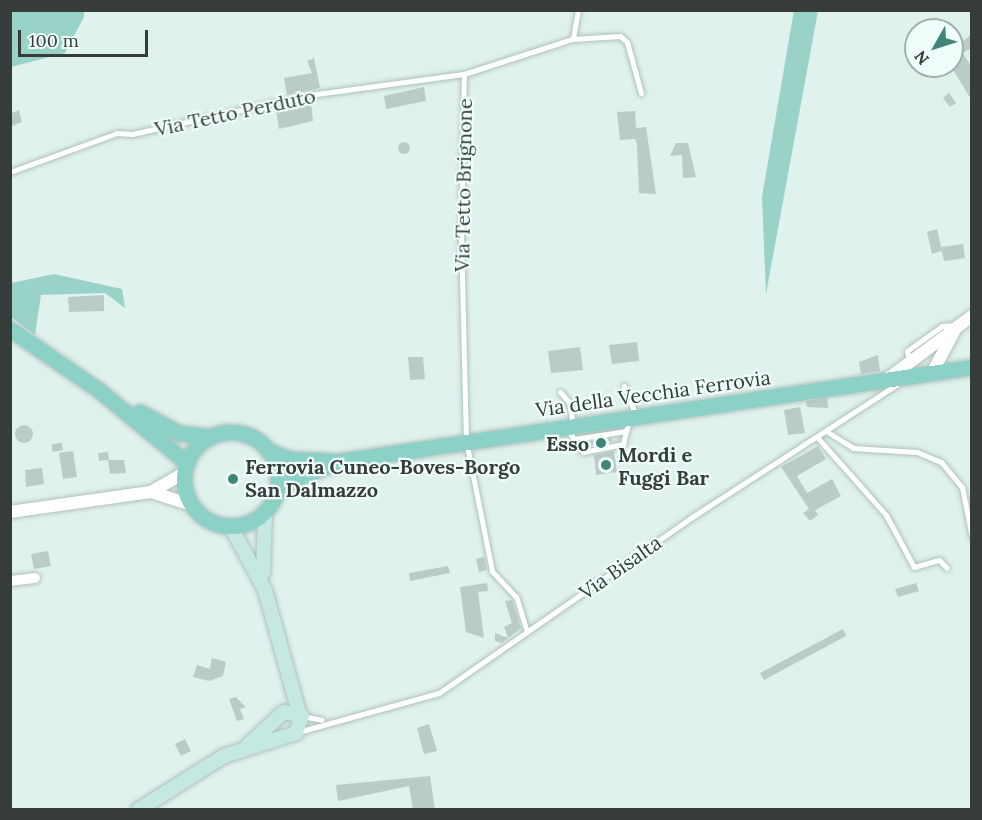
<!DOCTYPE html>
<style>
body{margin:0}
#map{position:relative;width:982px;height:820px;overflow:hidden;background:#e0f2ee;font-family:Lora,serif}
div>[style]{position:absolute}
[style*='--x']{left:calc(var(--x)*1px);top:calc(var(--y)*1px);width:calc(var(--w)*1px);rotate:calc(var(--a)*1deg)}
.green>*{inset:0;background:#99d3c7}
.building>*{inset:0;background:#bbccc8}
.round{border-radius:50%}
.roads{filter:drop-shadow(0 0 2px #b0c1bd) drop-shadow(0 0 2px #b0c1bd)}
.service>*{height:5px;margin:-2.5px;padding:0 2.5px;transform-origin:2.5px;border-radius:2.5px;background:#fff}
.minor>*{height:10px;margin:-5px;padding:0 5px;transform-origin:5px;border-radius:5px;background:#fff}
.tertiary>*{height:12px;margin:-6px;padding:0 6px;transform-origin:6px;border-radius:6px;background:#fff}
.secondary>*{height:14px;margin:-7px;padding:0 7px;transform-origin:7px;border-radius:7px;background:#c6e8e2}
.primary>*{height:15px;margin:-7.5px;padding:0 7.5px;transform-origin:7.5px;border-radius:7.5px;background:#8cd1c6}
.primary>.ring{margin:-7.5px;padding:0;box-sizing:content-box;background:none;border:15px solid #8cd1c6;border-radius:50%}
.dots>*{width:16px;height:16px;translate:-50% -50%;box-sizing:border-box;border:3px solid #f0fefb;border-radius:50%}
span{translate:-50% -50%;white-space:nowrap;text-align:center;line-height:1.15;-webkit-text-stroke:4.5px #f0fefb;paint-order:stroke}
.street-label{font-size:20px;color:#353c3a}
.poi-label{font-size:20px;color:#353c3a;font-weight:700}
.right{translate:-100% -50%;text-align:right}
.left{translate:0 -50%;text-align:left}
.frame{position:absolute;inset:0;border:12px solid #353c3a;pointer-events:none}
.north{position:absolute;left:904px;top:18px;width:60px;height:60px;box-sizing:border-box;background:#f0fefb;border:2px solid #a5b0ae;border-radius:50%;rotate:231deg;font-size:16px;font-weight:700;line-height:24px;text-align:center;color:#353c3a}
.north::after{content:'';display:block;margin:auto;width:21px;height:27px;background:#418579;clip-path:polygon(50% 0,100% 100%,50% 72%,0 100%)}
.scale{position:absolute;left:18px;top:30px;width:130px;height:27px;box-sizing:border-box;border:3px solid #353c3a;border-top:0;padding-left:8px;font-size:18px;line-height:21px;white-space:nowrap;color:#353c3a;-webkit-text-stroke:4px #f0fefb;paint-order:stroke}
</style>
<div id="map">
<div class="green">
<i style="clip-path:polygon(794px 10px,818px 11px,766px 294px,762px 197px)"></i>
<i style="clip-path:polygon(10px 11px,84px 11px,84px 17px,65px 53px,11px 67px)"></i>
<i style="clip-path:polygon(54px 274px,122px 289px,125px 308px,105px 293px,41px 295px,35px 335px,11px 317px,11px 283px)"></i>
</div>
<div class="building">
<i style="clip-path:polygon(972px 34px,972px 48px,963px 53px,972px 68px,972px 101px,952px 68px,960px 63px,952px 50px)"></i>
<i style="clip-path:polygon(314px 58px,320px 88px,287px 95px,284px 78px,312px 73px,307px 61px)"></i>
<i style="clip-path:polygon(424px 87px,426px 101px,386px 109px,384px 96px)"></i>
<i style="clip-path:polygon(949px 93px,956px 103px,950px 107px,943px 98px)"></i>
<i style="clip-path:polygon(311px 100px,313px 121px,279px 129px,276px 110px)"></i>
<i style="clip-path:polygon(19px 110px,22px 122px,10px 127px,10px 114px)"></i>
<i style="clip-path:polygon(635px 111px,636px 128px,646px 127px,656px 194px,639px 193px,637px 144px,635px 139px,620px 140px,617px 112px)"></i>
<i class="round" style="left:398px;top:142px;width:12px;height:12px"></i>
<i style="clip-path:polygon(676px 143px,688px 143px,696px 177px,683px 178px,682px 155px,670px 156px)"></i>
<i style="clip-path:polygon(937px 229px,942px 251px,932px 254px,927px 232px)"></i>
<i style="clip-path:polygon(963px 244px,965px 258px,944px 261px,941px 247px)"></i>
<i style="clip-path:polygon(104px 295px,104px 311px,69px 312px,68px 297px)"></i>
<i style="clip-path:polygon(637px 342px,639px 361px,612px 364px,609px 345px)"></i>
<i style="clip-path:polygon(580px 347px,583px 370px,551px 373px,548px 351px)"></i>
<i style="clip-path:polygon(878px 355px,880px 371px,861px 374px,859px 362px)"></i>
<i style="clip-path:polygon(408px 357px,423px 357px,425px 379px,410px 380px)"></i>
<i style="clip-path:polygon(827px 398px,828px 408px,807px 407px,806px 401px)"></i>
<i style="clip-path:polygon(800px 407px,805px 433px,788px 435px,784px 410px)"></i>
<i class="round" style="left:15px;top:425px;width:18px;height:18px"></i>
<i style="clip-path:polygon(611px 438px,612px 441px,591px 445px,591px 441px)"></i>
<i style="clip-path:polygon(62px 443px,63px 450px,52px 452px,52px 444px)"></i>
<i style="clip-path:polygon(818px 446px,826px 459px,797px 476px,807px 493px,832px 479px,841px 496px,815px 510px,818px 515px,810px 521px,803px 513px,809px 509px,781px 467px)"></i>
<i style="clip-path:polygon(73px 451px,77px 477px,63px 479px,59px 453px)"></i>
<i style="clip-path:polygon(614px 451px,617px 472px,596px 475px,594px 455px)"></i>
<i style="clip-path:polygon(108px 452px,109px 460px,124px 460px,126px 473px,110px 474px,108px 460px,99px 461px,98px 453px)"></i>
<i style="clip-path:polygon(42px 468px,44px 484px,26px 487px,25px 470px)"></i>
<i style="clip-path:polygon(48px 551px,51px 566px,34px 569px,31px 554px)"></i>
<i style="clip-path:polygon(484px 557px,487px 570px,479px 572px,476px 559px)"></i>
<i style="clip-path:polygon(448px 566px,450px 573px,410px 581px,409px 573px)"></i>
<i style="clip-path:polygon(487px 583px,488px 591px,478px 592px,484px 638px,466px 632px,460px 587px)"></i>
<i style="clip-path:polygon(916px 583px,919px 591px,898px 597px,895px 589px)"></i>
<i style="clip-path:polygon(512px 600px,521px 628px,502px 643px,495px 641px,495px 633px,508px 638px,504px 627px,512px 623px,505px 601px)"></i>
<i style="clip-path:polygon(843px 629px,846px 636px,764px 680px,760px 673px)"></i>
<i style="clip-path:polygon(212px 658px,226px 662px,223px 676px,209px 681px,193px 677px,197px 665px,210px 669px)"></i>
<i style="clip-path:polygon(236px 697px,246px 707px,240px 709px,244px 719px,237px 721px,229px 699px)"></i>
<i style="clip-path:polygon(429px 724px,437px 751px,424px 754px,417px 728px)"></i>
<i style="clip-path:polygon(185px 739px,191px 751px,181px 756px,175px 744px)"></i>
<i style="clip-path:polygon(430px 776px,435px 810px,413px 810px,409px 786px,338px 801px,336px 785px)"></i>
</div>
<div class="roads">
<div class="service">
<i style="--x:573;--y:38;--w:28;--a:-80"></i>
<i style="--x:10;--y:172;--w:114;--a:-20"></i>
<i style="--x:117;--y:133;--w:15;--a:4"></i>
<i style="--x:132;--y:134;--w:181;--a:-12.4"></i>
<i style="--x:309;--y:95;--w:156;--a:-7.7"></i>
<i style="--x:909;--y:360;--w:9;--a:-103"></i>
<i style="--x:907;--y:351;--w:43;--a:-35.5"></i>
<i style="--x:942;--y:326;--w:13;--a:-4"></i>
<i style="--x:624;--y:386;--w:32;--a:68"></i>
<i style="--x:560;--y:392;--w:13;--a:48"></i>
<i style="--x:569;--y:402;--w:23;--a:80"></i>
<i style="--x:567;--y:429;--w:12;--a:55"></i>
<i style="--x:574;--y:439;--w:53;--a:-8.7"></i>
<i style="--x:626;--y:431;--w:13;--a:-72"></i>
<i style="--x:826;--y:431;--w:32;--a:32"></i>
<i style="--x:853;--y:448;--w:64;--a:3.6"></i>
<i style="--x:917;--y:452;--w:26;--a:23"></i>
<i style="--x:941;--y:462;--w:33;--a:50"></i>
<i style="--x:962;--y:487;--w:51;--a:78.7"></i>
<i style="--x:817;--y:437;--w:104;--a:48.5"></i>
<i style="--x:886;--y:515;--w:59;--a:61.7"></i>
<i style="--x:914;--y:567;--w:26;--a:-16"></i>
<i style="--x:939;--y:560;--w:11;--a:45"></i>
<i style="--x:574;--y:439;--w:16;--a:55"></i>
<i style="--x:583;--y:452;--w:41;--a:-11.3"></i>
<i style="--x:623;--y:444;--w:13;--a:-77"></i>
<i style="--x:527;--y:632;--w:37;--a:-107"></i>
<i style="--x:516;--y:597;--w:35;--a:-133"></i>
<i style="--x:492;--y:571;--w:133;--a:-101.3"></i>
<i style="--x:466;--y:441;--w:201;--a:-91.4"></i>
<i style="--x:461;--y:240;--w:166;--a:-89"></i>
<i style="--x:464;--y:74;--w:114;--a:-18"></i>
<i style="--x:572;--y:39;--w:48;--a:-3.6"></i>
<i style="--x:620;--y:36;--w:9;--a:41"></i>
<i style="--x:627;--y:42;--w:53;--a:74.6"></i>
<i style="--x:302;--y:716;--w:20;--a:11"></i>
<i style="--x:298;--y:732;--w:146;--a:-15.5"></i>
<i style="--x:439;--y:693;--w:308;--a:-34.8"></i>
<i style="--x:692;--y:517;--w:249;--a:-32.9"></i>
</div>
<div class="minor">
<i style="--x:10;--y:581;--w:25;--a:-7"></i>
</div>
<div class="tertiary">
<i style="--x:932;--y:373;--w:49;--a:-61.9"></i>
<i style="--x:886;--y:380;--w:107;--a:-36.7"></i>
<i style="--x:151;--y:492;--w:38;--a:-30"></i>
<i style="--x:10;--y:512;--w:142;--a:-8.1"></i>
<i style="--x:151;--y:492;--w:43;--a:17.6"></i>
</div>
<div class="secondary">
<i style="--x:231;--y:527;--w:72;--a:61.6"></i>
<i style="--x:265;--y:590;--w:128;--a:74.5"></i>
<i style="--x:263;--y:573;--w:60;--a:-88.1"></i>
<i style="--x:138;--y:810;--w:102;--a:-32.1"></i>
<i style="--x:224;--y:756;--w:76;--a:-17.7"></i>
<i style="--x:296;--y:733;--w:18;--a:-71"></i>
<i style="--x:302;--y:716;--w:18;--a:-167"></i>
<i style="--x:284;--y:712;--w:49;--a:137.5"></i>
</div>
<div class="primary">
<i style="--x:10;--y:329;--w:109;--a:34.6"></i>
<i style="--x:100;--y:391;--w:113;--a:39.6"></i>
<i style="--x:140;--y:412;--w:44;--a:28.3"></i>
<i style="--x:179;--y:433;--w:32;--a:7"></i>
<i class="ring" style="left:184px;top:432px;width:79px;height:79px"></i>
<i style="--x:269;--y:451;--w:22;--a:21"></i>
<i style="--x:290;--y:459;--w:41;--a:2.8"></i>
<i style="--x:277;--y:492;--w:24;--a:-35"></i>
<i style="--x:297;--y:478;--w:46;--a:-21.6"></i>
<i style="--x:340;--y:461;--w:639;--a:-8.46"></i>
</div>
</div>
<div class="dots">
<i style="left:601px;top:443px;background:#418579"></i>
<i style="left:606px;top:465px;background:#418579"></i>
<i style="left:233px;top:479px;background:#418579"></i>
</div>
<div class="street-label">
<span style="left:235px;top:112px;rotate:-12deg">Via Tetto Perduto</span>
<span style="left:463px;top:185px;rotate:-89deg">Via Tetto Brignone</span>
<span style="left:653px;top:393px;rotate:-8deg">Via della Vecchia Ferrovia</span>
<span style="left:620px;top:567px;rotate:-35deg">Via Bisalta</span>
</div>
<div class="poi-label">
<span class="right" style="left:589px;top:443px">Esso</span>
<span class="left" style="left:618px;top:466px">Mordi e<br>Fuggi Bar</span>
<span class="left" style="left:245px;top:478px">Ferrovia Cuneo-Boves-Borgo<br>San Dalmazzo</span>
</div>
<div class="frame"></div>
<div class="north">N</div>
<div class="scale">100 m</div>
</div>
